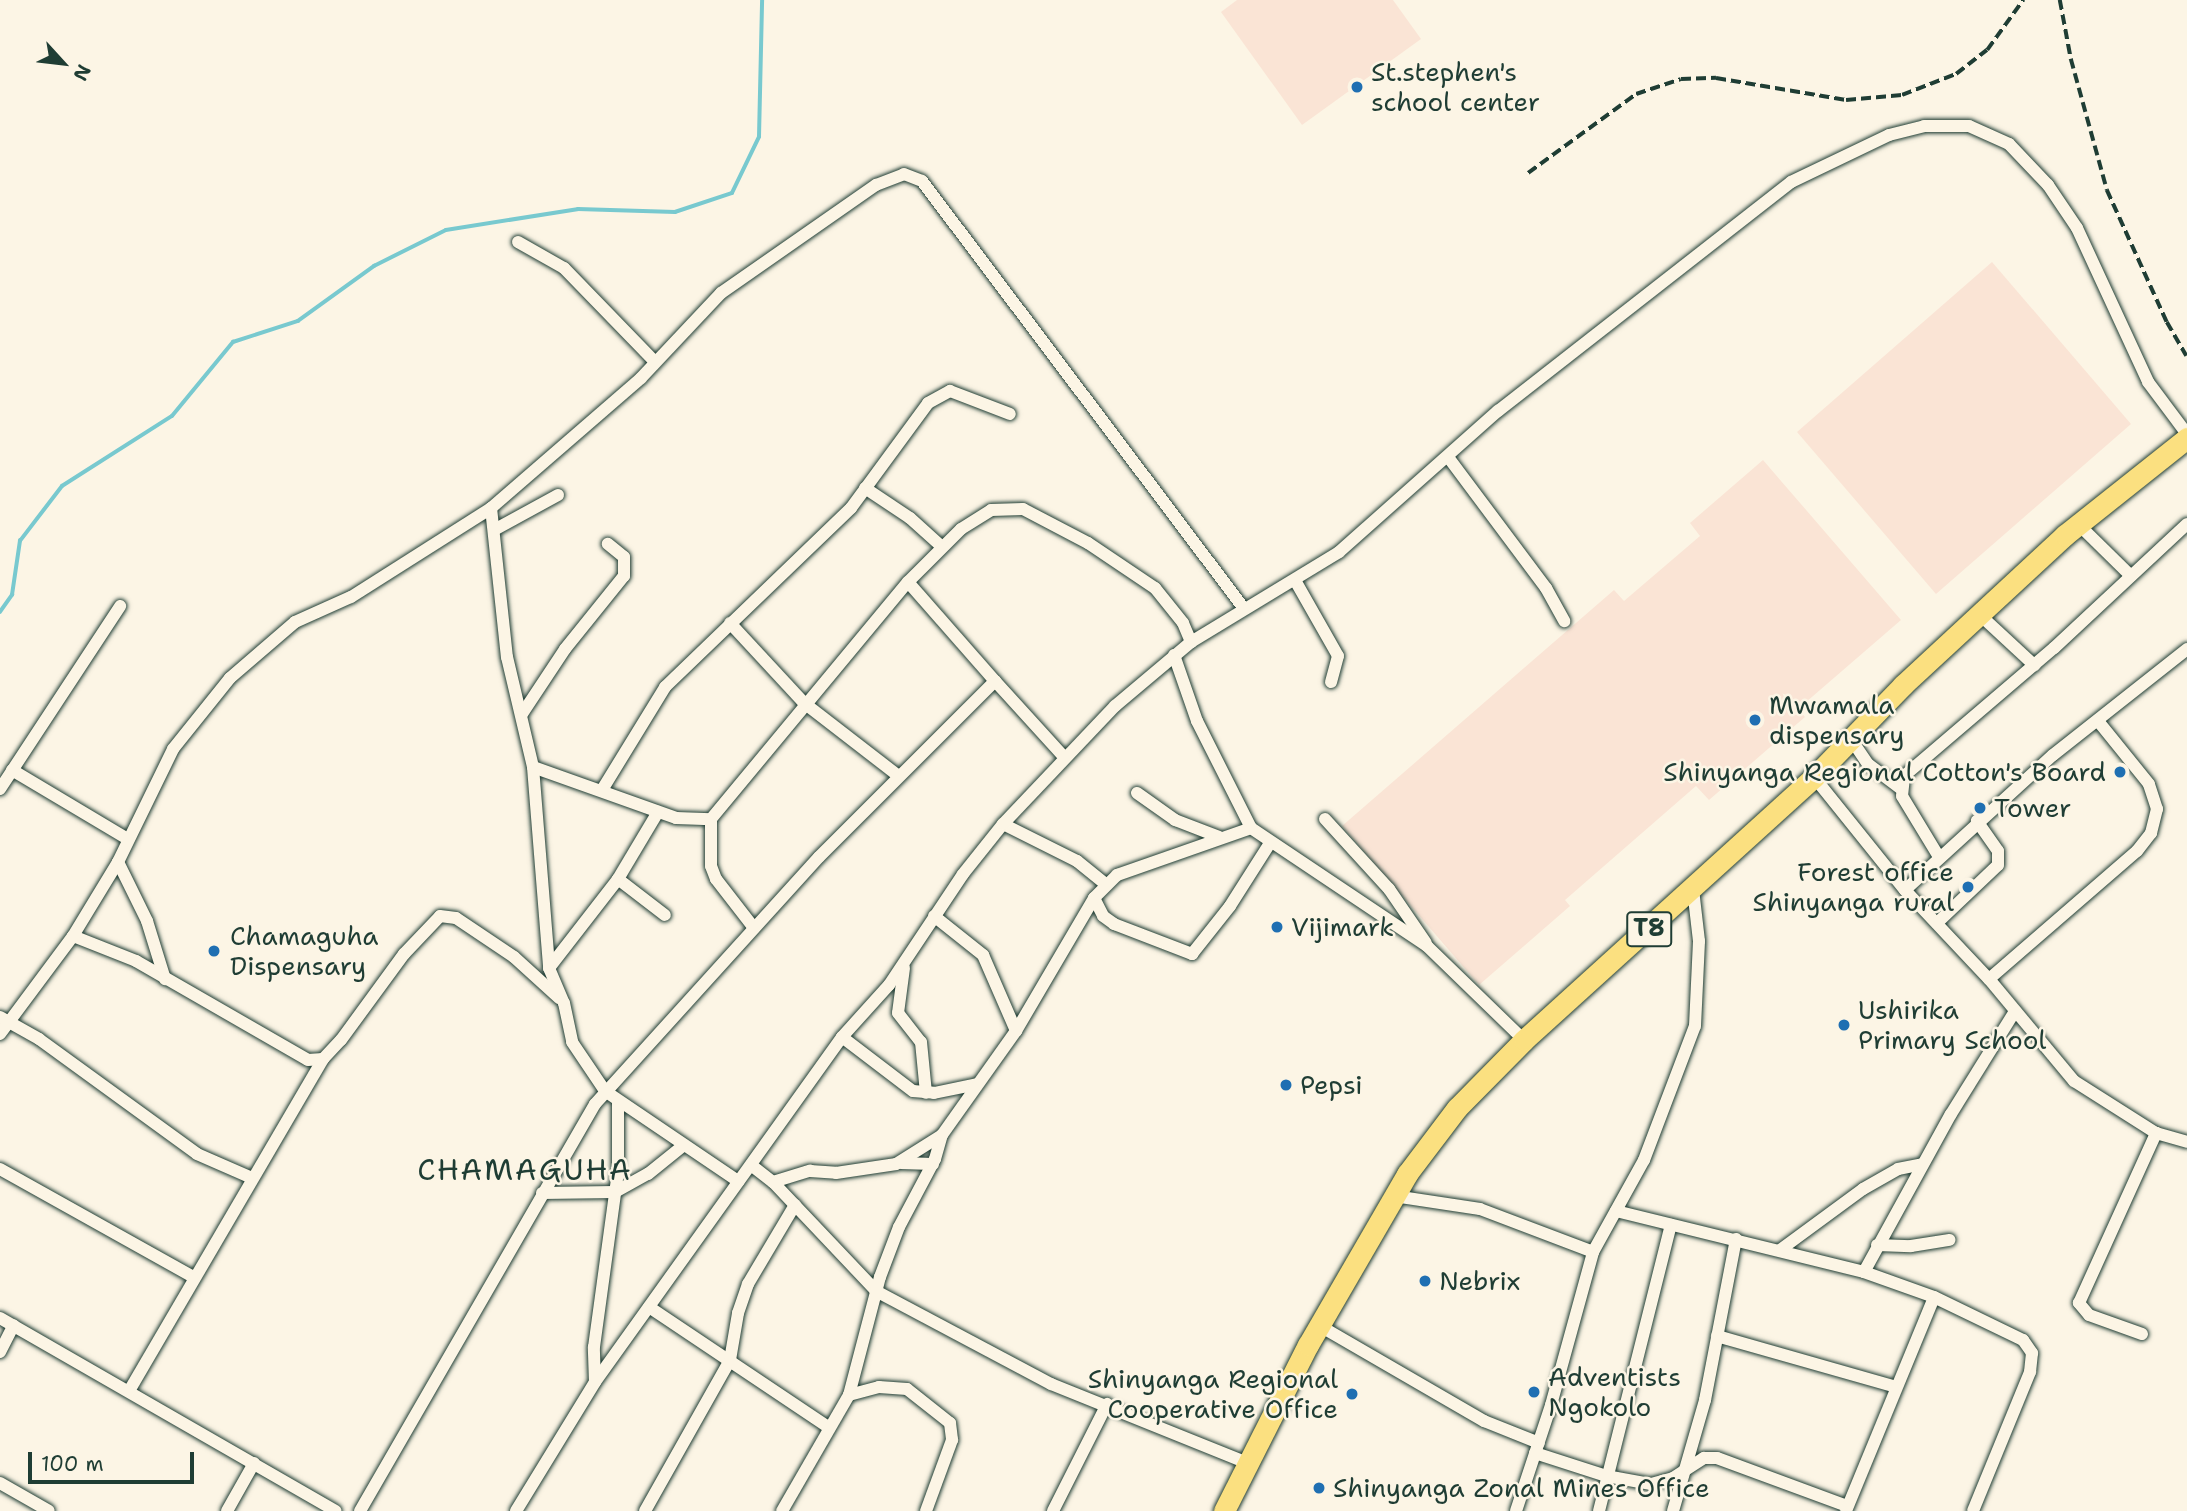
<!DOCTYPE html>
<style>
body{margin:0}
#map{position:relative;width:2187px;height:1511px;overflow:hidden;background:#fcf5e5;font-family:"Shantell Sans",sans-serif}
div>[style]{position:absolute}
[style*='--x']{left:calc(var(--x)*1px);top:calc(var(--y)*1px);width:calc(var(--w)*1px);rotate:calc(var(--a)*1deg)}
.built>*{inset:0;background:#fae4d5}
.stream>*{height:3.5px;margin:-1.75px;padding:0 1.75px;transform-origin:1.75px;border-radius:1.75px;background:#78c9cf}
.roads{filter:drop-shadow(0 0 2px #1f3d34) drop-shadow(0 0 2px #1f3d34)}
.minor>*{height:12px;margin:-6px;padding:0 6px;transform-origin:6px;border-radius:6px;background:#fcf5e5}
.trunk>*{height:21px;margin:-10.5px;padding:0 10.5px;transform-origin:10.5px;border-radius:10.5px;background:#fbe080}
.rail>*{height:3.5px;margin-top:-1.75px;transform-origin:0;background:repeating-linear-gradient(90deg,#1f3d34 0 10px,transparent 0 15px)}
.dots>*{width:19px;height:19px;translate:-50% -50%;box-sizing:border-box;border:4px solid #fcf5e5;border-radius:50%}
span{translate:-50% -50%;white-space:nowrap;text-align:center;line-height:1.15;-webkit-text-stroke:5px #fcf5e5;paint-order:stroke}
.shield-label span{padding:2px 5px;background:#fcf5e5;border:2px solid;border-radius:5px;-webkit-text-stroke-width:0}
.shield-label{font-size:24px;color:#1f3d34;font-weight:700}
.poi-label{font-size:26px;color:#1f3d34}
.left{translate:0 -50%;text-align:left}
.right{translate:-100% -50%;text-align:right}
.quarter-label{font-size:30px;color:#1f3d34;letter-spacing:2px}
.north{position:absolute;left:28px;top:28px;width:70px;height:70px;-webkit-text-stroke:5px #fcf5e5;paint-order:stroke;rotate:117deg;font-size:19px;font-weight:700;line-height:28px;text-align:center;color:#1f3d34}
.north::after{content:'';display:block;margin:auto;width:24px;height:32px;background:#1f3d34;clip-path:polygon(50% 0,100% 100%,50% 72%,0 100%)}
.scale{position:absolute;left:28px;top:1452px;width:166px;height:32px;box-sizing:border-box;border:4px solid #1f3d34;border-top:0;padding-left:9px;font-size:21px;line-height:24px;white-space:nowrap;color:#1f3d34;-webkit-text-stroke:5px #fcf5e5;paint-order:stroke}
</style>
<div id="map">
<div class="built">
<i style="clip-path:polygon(1237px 0,1393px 0,1421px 39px,1302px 125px,1221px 12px)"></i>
<i style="clip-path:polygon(1992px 262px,2131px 424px,1936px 594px,1797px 432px)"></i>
<i style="clip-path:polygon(1763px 460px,1901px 620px,1798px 709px,1805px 717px,1709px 800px,1696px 786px,1565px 900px,1570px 906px,1479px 985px,1342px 826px,1614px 590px,1624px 601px,1700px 536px,1690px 523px)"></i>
</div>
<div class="stream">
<i style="--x:0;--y:612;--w:21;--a:-55"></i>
<i style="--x:12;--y:595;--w:55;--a:-81.6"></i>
<i style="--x:20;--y:541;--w:69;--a:-52.6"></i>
<i style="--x:62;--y:486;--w:130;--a:-32.5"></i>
<i style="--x:172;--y:416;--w:96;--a:-50.5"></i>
<i style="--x:233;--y:342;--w:68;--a:-17.9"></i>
<i style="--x:298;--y:321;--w:94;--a:-35.9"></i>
<i style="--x:374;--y:266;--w:80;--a:-26.6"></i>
<i style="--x:446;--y:230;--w:134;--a:-9"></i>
<i style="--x:578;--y:209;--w:97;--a:1.8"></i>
<i style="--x:675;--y:212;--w:60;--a:-18.4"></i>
<i style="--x:732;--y:193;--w:62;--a:-64.3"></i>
<i style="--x:759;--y:137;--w:137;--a:-88.7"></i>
</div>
<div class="roads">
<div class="minor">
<i style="--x:518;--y:242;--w:53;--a:29.5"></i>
<i style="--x:564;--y:268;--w:129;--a:45.9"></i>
<i style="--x:1448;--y:457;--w:164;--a:53.2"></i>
<i style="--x:1546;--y:588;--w:38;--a:61"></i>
<i style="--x:865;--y:488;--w:54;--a:33.7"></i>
<i style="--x:910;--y:518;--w:42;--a:42.1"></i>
<i style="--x:491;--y:508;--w:150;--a:83.9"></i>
<i style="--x:507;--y:657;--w:113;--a:76.7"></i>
<i style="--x:533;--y:767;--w:202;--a:85.4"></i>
<i style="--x:549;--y:968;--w:38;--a:67"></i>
<i style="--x:564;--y:1003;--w:40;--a:78"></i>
<i style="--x:572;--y:1042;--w:59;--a:56"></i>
<i style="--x:605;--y:1091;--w:161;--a:34.1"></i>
<i style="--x:2078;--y:524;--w:74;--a:44.5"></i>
<i style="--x:494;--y:530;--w:73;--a:-28.7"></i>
<i style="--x:908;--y:582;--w:132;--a:48.7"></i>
<i style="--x:1296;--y:582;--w:85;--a:60.4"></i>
<i style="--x:1338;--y:656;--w:27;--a:105"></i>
<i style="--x:1980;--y:615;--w:74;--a:42.8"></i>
<i style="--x:730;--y:623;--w:109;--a:47.2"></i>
<i style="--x:804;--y:703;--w:118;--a:37.7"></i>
<i style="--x:1174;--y:655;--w:70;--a:70.8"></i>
<i style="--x:1197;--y:721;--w:120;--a:63.2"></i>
<i style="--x:1251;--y:828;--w:212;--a:33.8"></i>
<i style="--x:1427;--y:946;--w:135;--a:44.1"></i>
<i style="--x:522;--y:714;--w:78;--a:-56.5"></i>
<i style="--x:565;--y:649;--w:94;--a:-51.1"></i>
<i style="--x:624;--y:576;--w:19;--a:-90"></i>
<i style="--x:624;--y:557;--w:21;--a:-141"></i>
<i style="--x:1851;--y:739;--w:30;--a:56"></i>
<i style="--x:1868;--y:764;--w:40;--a:37"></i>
<i style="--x:533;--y:767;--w:152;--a:19.6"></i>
<i style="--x:676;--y:818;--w:35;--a:2"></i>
<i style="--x:711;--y:819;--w:308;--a:-50.3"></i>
<i style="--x:908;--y:582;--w:75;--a:-45"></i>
<i style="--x:961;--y:529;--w:36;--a:-32"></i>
<i style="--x:991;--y:510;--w:32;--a:-2"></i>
<i style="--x:1023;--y:509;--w:73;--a:27.6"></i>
<i style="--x:1088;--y:543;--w:81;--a:33.9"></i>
<i style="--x:1155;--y:588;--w:45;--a:51.3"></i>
<i style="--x:1183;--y:623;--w:21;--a:67"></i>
<i style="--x:12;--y:770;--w:133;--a:30.8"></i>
<i style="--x:1814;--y:777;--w:145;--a:51.2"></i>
<i style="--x:1905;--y:890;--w:122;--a:46.7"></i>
<i style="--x:1989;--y:979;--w:133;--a:50.2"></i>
<i style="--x:2074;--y:1081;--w:97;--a:32.4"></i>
<i style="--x:2156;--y:1133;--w:32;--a:16"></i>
<i style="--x:0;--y:789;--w:219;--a:-56.7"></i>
<i style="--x:602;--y:790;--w:121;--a:-58.5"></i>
<i style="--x:665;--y:687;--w:258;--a:-43.9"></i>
<i style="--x:851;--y:508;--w:130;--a:-53.7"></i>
<i style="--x:928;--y:403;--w:25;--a:-29"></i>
<i style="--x:950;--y:391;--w:64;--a:21"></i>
<i style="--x:1137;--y:793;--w:47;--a:35.4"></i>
<i style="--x:1175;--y:820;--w:47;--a:21.1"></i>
<i style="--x:711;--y:819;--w:47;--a:90"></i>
<i style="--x:711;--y:866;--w:14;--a:69"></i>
<i style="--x:716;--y:879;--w:62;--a:52.2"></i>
<i style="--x:1325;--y:819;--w:95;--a:47.6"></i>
<i style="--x:1389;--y:889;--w:65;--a:55.6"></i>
<i style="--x:1003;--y:824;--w:83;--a:26.6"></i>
<i style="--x:1077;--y:861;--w:35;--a:39"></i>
<i style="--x:1939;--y:857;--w:71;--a:-121.2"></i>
<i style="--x:1902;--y:796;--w:20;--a:-84"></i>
<i style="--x:1904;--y:776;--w:197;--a:-40.5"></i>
<i style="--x:2054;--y:648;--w:182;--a:-43"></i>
<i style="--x:118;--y:862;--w:66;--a:63.8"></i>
<i style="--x:147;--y:921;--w:61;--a:72.8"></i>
<i style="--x:618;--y:879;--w:59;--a:37.5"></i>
<i style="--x:1905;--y:890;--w:200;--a:-42.4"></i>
<i style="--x:2053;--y:755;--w:171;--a:-38.3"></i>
<i style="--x:1094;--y:898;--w:20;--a:63"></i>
<i style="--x:1103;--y:916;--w:14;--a:36"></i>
<i style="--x:1114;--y:924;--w:84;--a:21"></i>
<i style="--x:1192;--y:954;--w:61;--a:-51.6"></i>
<i style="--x:1230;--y:906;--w:75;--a:-57.6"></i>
<i style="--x:934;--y:916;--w:63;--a:38.5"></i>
<i style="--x:983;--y:955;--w:83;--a:66.5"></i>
<i style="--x:1937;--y:923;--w:84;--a:-43.6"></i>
<i style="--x:1998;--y:865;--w:14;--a:-90"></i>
<i style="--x:1998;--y:851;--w:37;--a:-125"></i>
<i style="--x:73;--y:936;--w:68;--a:21.6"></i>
<i style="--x:136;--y:961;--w:198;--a:29.9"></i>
<i style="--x:308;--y:1060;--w:15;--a:-4"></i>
<i style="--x:323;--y:1059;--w:26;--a:-47"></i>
<i style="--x:341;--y:1040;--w:107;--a:-53.8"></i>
<i style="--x:404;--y:954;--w:52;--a:-46.5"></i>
<i style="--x:440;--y:916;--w:16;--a:7"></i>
<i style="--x:456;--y:918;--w:70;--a:33.9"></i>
<i style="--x:514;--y:957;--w:61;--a:42.3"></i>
<i style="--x:549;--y:968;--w:113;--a:-52.2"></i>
<i style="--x:618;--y:879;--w:78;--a:-59.2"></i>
<i style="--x:904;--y:968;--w:45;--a:97.6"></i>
<i style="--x:898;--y:1013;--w:37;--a:52"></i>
<i style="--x:921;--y:1042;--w:51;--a:84.4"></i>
<i style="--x:1989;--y:979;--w:196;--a:-40.9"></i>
<i style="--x:2137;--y:851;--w:23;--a:-52"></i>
<i style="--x:2151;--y:833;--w:25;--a:-76"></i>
<i style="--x:2157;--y:809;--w:26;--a:-108"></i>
<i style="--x:2149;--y:784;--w:81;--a:-129"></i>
<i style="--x:0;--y:1017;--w:45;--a:29.4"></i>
<i style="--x:39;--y:1039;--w:195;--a:36"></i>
<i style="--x:197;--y:1154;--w:60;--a:23.6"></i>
<i style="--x:0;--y:1034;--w:122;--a:-53.3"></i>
<i style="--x:73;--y:936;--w:87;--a:-58.7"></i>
<i style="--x:118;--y:862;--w:126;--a:-64"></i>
<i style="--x:173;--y:749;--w:91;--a:-51.2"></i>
<i style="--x:230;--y:678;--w:86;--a:-40.7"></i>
<i style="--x:295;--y:622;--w:61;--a:-24.1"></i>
<i style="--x:351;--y:597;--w:166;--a:-32.4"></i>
<i style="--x:491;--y:508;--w:198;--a:-40.9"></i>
<i style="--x:641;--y:378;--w:117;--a:-46.7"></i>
<i style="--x:721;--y:293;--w:189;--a:-34.9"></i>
<i style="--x:876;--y:185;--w:30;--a:-21"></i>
<i style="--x:904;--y:174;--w:19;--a:21"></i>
<i style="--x:922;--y:181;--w:532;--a:53.02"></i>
<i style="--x:842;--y:1037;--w:89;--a:37.3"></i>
<i style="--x:913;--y:1091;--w:21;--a:5"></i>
<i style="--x:934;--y:1093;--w:44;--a:-11.8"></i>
<i style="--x:901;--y:1163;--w:32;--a:2"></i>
<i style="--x:751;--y:1165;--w:28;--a:38"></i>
<i style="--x:773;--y:1182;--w:150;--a:46.6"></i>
<i style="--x:876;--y:1291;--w:198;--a:28"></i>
<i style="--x:1051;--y:1384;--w:212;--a:21.9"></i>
<i style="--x:0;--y:1169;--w:221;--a:29.2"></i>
<i style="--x:773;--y:1182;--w:39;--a:-17"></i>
<i style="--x:810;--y:1171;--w:26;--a:4"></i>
<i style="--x:836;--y:1173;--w:61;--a:-8.5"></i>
<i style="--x:896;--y:1164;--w:54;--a:-32.2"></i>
<i style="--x:542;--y:1193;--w:73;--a:-0.8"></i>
<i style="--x:615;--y:1192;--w:38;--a:-29"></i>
<i style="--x:648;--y:1174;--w:46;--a:-38.9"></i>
<i style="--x:1394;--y:1196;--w:87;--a:8.6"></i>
<i style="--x:1480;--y:1209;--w:121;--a:20.8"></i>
<i style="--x:1616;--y:1211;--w:255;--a:13.8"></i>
<i style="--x:1864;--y:1272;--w:74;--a:19.7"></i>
<i style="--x:1934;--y:1297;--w:99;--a:25.8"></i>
<i style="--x:2023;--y:1340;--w:16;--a:55"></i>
<i style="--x:2032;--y:1353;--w:19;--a:96"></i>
<i style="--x:2030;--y:1372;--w:150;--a:112.3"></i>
<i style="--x:1877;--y:1245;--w:34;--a:2"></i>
<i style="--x:1911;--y:1246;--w:39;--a:-9"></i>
<i style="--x:1780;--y:1250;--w:103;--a:-36.3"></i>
<i style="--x:1863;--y:1189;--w:40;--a:-29.7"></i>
<i style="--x:1898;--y:1169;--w:25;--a:-11"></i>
<i style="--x:1864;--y:1272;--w:180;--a:-61.2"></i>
<i style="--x:1951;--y:1114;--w:121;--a:-58.1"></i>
<i style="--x:649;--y:1307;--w:216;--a:33.8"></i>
<i style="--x:0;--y:1318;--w:387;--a:29.9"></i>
<i style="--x:1320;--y:1326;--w:190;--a:30.1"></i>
<i style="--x:1484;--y:1421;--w:59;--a:21.8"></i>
<i style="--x:2142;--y:1334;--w:56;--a:-160.3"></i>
<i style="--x:2089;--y:1315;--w:16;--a:-130"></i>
<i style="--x:2079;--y:1303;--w:187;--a:-65.6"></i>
<i style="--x:1717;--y:1336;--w:186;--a:15.9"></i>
<i style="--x:0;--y:1352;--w:30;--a:-63"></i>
<i style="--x:595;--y:1382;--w:35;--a:-92"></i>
<i style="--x:594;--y:1347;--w:178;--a:-82.2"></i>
<i style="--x:618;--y:1171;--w:70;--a:-90"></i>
<i style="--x:129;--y:1391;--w:385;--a:-59.7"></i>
<i style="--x:849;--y:1395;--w:31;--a:-15"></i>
<i style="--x:879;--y:1387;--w:28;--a:4"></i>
<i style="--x:907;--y:1389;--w:55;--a:38.3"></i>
<i style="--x:950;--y:1423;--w:17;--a:83"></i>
<i style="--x:952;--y:1440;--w:76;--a:110.1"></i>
<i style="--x:1535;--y:1453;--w:75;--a:17.9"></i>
<i style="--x:1606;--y:1476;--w:46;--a:10.1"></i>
<i style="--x:1651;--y:1484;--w:23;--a:-15"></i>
<i style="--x:1673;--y:1478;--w:37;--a:-33"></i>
<i style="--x:1704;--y:1458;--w:13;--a:0"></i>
<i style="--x:1717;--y:1458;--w:139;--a:20.3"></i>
<i style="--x:0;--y:1483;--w:56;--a:29.7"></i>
<i style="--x:227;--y:1511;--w:55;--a:-60.6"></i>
<i style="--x:360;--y:1511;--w:470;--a:-60"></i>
<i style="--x:595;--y:1104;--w:333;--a:-47.8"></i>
<i style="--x:819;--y:857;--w:249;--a:-45"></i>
<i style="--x:995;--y:681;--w:104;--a:47.7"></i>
<i style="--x:516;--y:1511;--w:151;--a:-58.5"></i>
<i style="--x:595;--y:1382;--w:424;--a:-54.4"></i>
<i style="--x:842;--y:1037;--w:70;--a:-47.9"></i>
<i style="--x:889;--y:985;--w:133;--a:-56.3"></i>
<i style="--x:963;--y:874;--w:64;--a:-51.3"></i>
<i style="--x:1003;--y:824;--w:163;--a:-46.5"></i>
<i style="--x:1115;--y:706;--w:99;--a:-40.1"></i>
<i style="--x:1191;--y:642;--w:173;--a:-31.3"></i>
<i style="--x:1339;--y:552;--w:213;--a:-41.6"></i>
<i style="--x:1498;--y:411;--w:372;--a:-38"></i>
<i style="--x:1791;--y:182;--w:109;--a:-25.6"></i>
<i style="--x:1889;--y:135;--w:36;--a:-14"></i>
<i style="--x:1924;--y:126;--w:45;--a:0"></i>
<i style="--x:1969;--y:126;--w:44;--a:24.2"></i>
<i style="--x:2009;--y:144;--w:57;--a:46.4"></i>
<i style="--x:2048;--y:185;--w:52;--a:56"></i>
<i style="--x:2077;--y:228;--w:170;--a:65.2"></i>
<i style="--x:2148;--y:382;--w:65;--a:53.1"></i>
<i style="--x:645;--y:1511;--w:173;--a:-60.6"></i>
<i style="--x:730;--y:1360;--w:48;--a:-80.3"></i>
<i style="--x:738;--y:1313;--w:31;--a:-71"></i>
<i style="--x:748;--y:1284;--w:92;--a:-59.3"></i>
<i style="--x:782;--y:1511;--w:134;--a:-60"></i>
<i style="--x:849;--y:1395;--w:122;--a:-75.3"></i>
<i style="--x:880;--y:1277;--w:53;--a:-69.2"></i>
<i style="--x:899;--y:1227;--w:77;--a:-62.1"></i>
<i style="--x:935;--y:1159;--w:25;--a:-74"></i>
<i style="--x:942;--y:1135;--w:128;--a:-54.6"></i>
<i style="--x:1016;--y:1031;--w:154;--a:-59.6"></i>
<i style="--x:1094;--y:898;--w:33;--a:-45"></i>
<i style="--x:1117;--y:875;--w:142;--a:-19.3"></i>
<i style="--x:1053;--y:1511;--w:120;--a:-63.2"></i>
<i style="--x:1516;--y:1511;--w:112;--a:-71.7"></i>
<i style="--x:1551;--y:1405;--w:159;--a:-74.6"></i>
<i style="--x:1593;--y:1252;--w:105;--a:-61"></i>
<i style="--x:1644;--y:1160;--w:143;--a:-69.2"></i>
<i style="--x:1695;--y:1026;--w:85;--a:-87.3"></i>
<i style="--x:1699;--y:941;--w:52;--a:-96.6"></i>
<i style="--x:1599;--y:1511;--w:295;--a:-75.9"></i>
<i style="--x:1673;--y:1511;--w:116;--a:-73.9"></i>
<i style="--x:1705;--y:1400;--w:164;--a:-79.1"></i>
<i style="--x:1846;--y:1511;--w:231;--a:-67.6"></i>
</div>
<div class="trunk">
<i style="--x:1224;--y:1511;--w:186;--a:-63.2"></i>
<i style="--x:1308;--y:1345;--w:198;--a:-59.9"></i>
<i style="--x:1407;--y:1174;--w:83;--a:-52.9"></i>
<i style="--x:1457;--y:1108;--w:95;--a:-45.4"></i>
<i style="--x:1524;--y:1040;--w:391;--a:-42.2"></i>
<i style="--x:1814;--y:777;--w:128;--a:-45.9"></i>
<i style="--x:1903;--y:685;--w:221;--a:-42.8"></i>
<i style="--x:2065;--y:535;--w:156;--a:-38.5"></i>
</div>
</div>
<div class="rail">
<i style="--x:2060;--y:0;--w:60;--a:79.4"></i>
<i style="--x:2071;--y:59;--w:136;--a:74.6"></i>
<i style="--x:2107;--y:190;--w:145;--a:65.6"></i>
<i style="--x:2167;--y:322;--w:39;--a:60"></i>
<i style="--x:1528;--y:173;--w:134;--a:-36.2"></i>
<i style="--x:1636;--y:94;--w:47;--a:-18.4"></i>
<i style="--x:1681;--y:79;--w:35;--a:-2"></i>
<i style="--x:1716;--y:78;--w:132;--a:9.6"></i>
<i style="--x:1846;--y:100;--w:56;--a:-5.1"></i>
<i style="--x:1902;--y:95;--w:58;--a:-21.3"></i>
<i style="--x:1956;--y:74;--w:39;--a:-38"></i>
<i style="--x:1987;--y:50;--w:62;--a:-54.2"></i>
</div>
<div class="dots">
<i style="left:1357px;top:87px;background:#1f6fb2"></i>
<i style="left:1755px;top:720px;background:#1f6fb2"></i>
<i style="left:2120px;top:772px;background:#1f6fb2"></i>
<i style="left:1980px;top:808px;background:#1f6fb2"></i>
<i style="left:1968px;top:887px;background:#1f6fb2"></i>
<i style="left:1277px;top:927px;background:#1f6fb2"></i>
<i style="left:214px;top:951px;background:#1f6fb2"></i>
<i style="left:1844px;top:1025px;background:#1f6fb2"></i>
<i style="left:1286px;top:1085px;background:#1f6fb2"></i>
<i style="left:1425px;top:1281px;background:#1f6fb2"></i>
<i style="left:1534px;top:1392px;background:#1f6fb2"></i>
<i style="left:1352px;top:1394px;background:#1f6fb2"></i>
<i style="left:1319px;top:1488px;background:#1f6fb2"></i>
</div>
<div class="shield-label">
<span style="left:1649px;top:929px">T8</span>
</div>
<div class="poi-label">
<span class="left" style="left:1371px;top:87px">St.stephen's<br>school center</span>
<span class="left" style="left:1769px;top:720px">Mwamala<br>dispensary</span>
<span class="right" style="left:2106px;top:772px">Shinyanga Regional Cotton's Board</span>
<span class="left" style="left:1994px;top:808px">Tower</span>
<span class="right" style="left:1954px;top:887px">Forest office<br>Shinyanga rural</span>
<span class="left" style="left:1291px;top:927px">Vijimark</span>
<span class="left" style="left:230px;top:951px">Chamaguha<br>Dispensary</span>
<span class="left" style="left:1858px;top:1025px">Ushirika<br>Primary School</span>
<span class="left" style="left:1300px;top:1085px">Pepsi</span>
<span class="left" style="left:1439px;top:1281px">Nebrix</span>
<span class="left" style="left:1548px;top:1392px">Adventists<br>Ngokolo</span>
<span class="right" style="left:1338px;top:1394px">Shinyanga Regional<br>Cooperative Office</span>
<span class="left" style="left:1333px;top:1488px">Shinyanga Zonal Mines Office</span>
</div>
<div class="quarter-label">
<span style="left:525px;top:1170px">CHAMAGUHA</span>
</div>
<div class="north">N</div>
<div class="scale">100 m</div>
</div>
